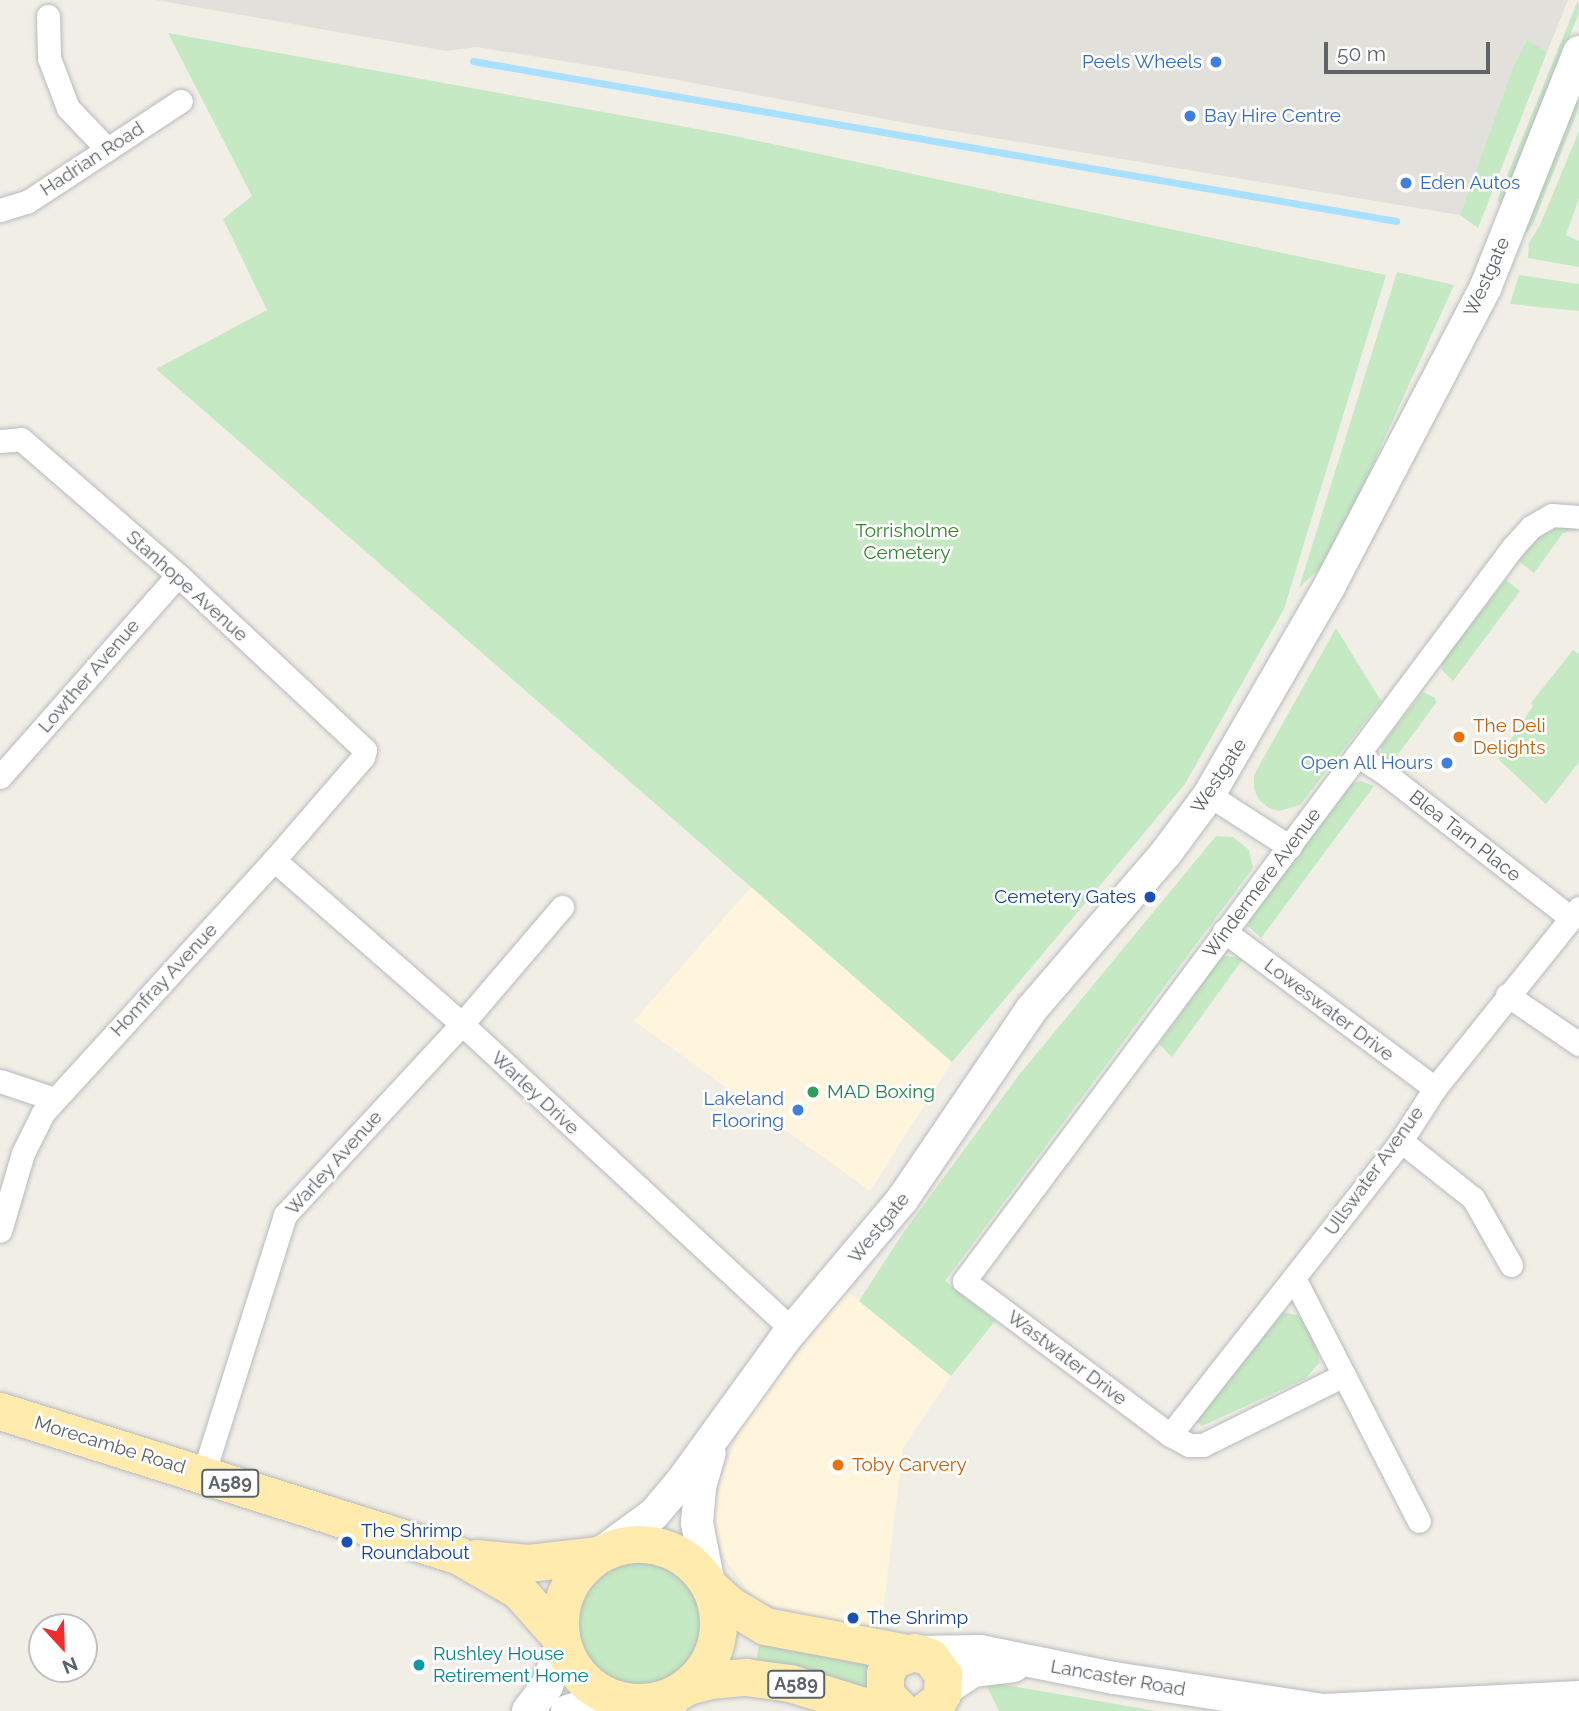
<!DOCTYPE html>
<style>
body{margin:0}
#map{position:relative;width:1579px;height:1711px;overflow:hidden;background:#f1eee6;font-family:Raleway,sans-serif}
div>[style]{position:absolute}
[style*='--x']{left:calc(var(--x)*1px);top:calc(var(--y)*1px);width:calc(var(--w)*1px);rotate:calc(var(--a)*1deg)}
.commercial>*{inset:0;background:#fff5dd}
.industrial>*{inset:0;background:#e2e0db}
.green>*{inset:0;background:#c5e9c2}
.round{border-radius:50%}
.stream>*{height:7px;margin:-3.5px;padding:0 3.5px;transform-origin:3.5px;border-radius:3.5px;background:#a8e0ff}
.roads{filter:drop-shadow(0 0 2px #b7babd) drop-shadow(0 0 2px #b7babd)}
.street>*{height:23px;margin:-11.5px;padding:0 11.5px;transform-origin:11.5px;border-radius:11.5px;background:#fff}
.secondary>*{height:32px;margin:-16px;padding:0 16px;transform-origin:16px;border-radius:16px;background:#fff}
.primary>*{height:37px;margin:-18.5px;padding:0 18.5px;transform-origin:18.5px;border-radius:18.5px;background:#ffebad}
.primary>.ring{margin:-18.5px;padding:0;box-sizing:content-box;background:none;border:37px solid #ffebad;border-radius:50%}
.dots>*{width:19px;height:19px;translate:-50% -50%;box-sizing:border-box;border:4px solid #fff;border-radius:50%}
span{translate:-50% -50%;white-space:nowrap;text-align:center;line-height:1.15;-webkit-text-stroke:5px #fff;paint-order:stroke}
.shield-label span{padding:2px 5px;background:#fff;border:2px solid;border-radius:5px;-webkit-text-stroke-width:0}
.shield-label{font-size:18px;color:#5e6367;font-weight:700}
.shop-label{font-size:19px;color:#366cbe}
.right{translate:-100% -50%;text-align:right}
.left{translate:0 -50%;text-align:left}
.street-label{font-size:19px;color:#5e6367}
.park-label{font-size:19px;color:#328430}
.food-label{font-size:19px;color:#c56008}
.transit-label{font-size:19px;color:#164399}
.leisure-label{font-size:19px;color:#27864d}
.culture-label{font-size:19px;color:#0d838f}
.north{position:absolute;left:28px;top:1613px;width:70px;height:70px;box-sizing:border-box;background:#fff;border:2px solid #bfc1c2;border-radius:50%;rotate:158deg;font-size:19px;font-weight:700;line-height:28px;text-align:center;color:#5e6367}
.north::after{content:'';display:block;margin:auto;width:24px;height:32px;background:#f32b2b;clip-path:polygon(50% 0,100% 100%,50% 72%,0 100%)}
.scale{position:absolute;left:1324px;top:42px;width:166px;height:32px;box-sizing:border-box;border:4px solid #5e6367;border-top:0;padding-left:9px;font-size:21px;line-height:24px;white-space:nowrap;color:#5e6367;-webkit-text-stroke:5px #fff;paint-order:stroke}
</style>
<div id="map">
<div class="commercial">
<i style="clip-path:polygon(751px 887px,952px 1062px,870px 1191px,634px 1021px)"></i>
<i style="clip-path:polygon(846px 1290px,951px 1376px,903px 1448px,881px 1628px,829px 1621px,757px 1601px,728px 1564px,717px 1538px,715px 1512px,719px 1483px,743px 1423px)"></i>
</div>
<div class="industrial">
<i style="clip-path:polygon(156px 0,1568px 0,1547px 52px,1527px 40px,1513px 67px,1460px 215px,922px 126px,678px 80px,477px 47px,446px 51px)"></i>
</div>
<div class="green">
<i style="clip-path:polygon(1578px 0,1579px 13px,1502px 204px,1497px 201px)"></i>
<i style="clip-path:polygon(168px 33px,730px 135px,1386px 275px,1284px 609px,1185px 784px,952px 1062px,156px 369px,267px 310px,223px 219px,252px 196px)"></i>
<i style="clip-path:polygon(1527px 40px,1547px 52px,1478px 228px,1460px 215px,1513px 67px)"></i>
<i style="clip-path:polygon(1579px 96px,1579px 107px,1533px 224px,1522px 238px)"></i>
<i style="clip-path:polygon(1579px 131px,1579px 198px,1566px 235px,1579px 241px,1579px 267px,1528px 258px,1529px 243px,1540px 225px)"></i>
<i style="clip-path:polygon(1397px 272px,1454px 285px,1331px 557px,1299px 588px)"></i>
<i style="clip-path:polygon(1519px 275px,1579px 284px,1579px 311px,1510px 304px)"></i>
<i style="clip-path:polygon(1562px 526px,1578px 529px,1563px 533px,1534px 573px,1515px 558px,1530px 541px)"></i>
<i style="clip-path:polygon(1506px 580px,1520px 591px,1453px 681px,1442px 670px,1441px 661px)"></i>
<i style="clip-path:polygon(1336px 628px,1381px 701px,1300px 805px,1279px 811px,1269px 808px,1259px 800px,1254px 789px,1254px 775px)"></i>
<i style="clip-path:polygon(1573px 650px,1579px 654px,1579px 762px,1546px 804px,1498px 759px,1533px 706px,1531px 703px)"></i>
<i style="clip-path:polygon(1423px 692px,1435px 698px,1436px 703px,1396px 757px,1389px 760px,1383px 756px,1380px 747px)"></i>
<i style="clip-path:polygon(1361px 781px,1374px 786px,1261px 938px,1248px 926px,1251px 914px,1350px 784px)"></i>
<i style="clip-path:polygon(1216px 836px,1233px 837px,1249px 850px,1253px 868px,945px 1281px,995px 1321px,951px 1376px,859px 1301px,903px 1233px,1019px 1075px)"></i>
<i style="clip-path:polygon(1223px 955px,1243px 959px,1172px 1057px,1159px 1044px)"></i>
<i style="clip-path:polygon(1281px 1312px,1298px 1315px,1312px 1334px,1320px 1362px,1305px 1379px,1202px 1426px,1195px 1420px)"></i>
<i class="round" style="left:577px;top:1558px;width:126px;height:126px"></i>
<i style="clip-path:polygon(760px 1637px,871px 1658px,865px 1691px,756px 1664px)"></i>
<i style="clip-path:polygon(985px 1683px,1000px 1684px,1156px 1711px,999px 1711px)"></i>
</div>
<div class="stream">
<i style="--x:473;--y:61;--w:937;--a:9.83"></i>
</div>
<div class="roads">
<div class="street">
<i style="--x:48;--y:16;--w:42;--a:88.6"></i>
<i style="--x:49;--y:58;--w:53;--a:69.2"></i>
<i style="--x:68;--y:108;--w:57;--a:46.4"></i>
<i style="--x:0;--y:210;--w:28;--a:-17"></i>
<i style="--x:27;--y:202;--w:184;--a:-33.3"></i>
<i style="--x:0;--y:441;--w:21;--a:-5"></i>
<i style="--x:21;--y:439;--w:208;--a:40.9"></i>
<i style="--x:178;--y:575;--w:256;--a:43.1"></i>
<i style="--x:365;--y:750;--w:7;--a:106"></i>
<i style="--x:363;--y:757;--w:136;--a:130.8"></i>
<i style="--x:274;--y:860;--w:343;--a:132.4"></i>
<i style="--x:43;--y:1113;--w:45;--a:116.6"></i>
<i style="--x:23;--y:1153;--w:81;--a:106.4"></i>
<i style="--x:1357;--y:755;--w:35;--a:33"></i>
<i style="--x:1386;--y:774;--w:234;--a:37.9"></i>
<i style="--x:0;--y:777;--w:269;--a:-48.6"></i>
<i style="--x:1209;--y:795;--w:96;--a:32.7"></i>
<i style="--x:274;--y:860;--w:249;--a:41.1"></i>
<i style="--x:462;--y:1024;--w:451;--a:42.8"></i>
<i style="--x:1224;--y:931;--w:263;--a:36.7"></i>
<i style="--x:1507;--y:995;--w:87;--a:34.2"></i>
<i style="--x:0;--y:1081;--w:57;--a:18.4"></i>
<i style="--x:1401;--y:1141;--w:92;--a:38.4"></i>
<i style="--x:1473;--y:1198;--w:77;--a:60.4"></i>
<i style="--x:1294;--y:1278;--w:273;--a:62.8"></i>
<i style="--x:1344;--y:1375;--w:157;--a:153.6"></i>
<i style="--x:1203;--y:1445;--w:14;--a:180"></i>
<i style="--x:1189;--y:1445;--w:21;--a:-152"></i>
<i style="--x:1170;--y:1435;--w:257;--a:-143.2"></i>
<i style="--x:964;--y:1281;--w:917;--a:-53.21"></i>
<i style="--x:1513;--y:547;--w:27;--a:-48"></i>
<i style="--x:1531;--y:527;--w:24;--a:-30"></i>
<i style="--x:1552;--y:515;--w:27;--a:4"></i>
<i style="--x:1170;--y:1435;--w:374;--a:-51.8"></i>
<i style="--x:1401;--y:1141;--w:63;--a:-57.3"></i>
<i style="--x:1435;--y:1088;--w:231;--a:-51.3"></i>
<i style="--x:203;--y:1475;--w:273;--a:-72.5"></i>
<i style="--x:285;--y:1215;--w:260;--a:-47.2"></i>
<i style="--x:462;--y:1024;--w:154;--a:-49.5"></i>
</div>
<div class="secondary">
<i style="--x:601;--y:1553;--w:66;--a:-36.3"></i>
<i style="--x:654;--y:1514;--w:43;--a:-49.7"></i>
<i style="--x:682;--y:1481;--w:174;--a:-54.1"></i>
<i style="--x:784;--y:1340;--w:183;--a:-49.9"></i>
<i style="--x:902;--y:1200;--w:230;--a:-55.8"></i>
<i style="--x:1031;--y:1010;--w:207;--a:-49.3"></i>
<i style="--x:1166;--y:853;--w:72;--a:-53.4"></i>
<i style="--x:1209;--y:795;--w:242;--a:-60"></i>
<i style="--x:1330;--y:585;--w:337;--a:-62.4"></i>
<i style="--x:1486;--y:286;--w:252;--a:-68.3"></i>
<i style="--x:709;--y:1584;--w:62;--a:-101.1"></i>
<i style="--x:697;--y:1523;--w:36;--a:-85"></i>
<i style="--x:700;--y:1487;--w:35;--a:-74"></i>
<i style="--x:914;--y:1652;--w:66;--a:-0.9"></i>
<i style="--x:980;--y:1651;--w:137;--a:11.4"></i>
<i style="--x:1114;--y:1678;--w:212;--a:8.7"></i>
<i style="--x:1324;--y:1710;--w:255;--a:-2.9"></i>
<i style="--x:943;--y:1691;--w:36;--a:-34"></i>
<i style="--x:973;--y:1671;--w:41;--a:-7"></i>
<i style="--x:528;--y:1711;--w:31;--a:-53"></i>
<i style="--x:547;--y:1686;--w:46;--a:-71.2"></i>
<i style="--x:567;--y:1711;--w:47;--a:-16.1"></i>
<i style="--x:666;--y:1711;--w:23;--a:-56"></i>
</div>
<div class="primary">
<i style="--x:0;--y:1411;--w:481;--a:17.5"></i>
<i style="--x:459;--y:1556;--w:68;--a:30"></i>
<i style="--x:518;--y:1590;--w:63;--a:48.2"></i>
<i class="ring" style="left:560px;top:1544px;width:121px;height:121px"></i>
<i style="--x:476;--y:1558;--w:52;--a:5.5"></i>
<i style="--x:528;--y:1563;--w:69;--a:-6.6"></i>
<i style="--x:711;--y:1588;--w:25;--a:42"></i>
<i style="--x:730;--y:1605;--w:41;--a:31"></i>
<i style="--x:765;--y:1626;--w:146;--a:10.7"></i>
<i style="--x:688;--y:1686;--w:23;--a:-15"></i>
<i style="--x:710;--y:1680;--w:36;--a:-5"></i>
<i style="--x:746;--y:1677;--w:44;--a:7.8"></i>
<i style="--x:790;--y:1683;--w:81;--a:17.3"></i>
<i style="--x:867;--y:1707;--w:33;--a:5"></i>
<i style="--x:902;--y:1711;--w:24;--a:-135"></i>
<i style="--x:885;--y:1694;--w:21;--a:-90"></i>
<i style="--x:885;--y:1673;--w:17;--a:-57"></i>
<i style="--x:894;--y:1659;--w:21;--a:-19"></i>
<i style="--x:914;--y:1652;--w:17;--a:17"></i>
<i style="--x:930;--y:1657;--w:21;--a:53"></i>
<i style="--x:943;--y:1674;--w:20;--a:93"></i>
<i style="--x:942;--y:1694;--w:9;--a:122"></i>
<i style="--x:937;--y:1702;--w:15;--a:143"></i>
</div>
</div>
<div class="dots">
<i style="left:1216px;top:62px;background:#3f7fe0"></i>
<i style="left:1190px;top:116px;background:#3f7fe0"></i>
<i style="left:1406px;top:183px;background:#3f7fe0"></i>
<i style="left:1459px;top:737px;background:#e8710a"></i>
<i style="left:1447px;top:763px;background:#3f7fe0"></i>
<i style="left:1150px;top:897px;background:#1a4fb4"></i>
<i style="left:813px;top:1092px;background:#2e9e5b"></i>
<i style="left:798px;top:1110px;background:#3f7fe0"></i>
<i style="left:838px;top:1465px;background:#e8710a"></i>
<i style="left:347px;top:1542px;background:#1a4fb4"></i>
<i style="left:853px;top:1618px;background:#1a4fb4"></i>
<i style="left:419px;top:1665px;background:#0f9aa8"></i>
</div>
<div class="shield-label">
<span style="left:230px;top:1483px">A589</span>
<span style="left:796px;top:1684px">A589</span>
</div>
<div class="shop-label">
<span class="right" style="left:1202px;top:62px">Peels Wheels</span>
<span class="left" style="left:1204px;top:116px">Bay Hire Centre</span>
<span class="left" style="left:1420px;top:183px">Eden Autos</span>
<span class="right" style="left:1433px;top:763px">Open All Hours</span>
<span class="right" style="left:784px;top:1110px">Lakeland<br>Flooring</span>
</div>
<div class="street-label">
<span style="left:92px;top:159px;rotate:-33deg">Hadrian Road</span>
<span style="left:1487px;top:277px;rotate:-66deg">Westgate</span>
<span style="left:187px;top:586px;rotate:42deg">Stanhope Avenue</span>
<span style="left:89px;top:676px;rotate:-49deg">Lowther Avenue</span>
<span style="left:1219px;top:776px;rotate:-57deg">Westgate</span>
<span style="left:1465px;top:836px;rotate:38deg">Blea Tarn Place</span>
<span style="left:1262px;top:883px;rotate:-53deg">Windermere Avenue</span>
<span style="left:164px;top:980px;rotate:-47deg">Homfray Avenue</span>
<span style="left:1329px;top:1010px;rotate:37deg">Loweswater Drive</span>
<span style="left:535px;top:1093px;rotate:43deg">Warley Drive</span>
<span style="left:334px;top:1163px;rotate:-48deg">Warley Avenue</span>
<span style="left:1374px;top:1171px;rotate:-54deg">Ullswater Avenue</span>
<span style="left:879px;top:1228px;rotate:-51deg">Westgate</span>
<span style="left:1067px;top:1358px;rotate:37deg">Wastwater Drive</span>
<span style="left:110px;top:1445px;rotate:17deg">Morecambe Road</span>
<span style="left:1118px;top:1678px;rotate:10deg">Lancaster Road</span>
</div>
<div class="park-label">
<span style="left:907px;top:542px">Torrisholme<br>Cemetery</span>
</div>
<div class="food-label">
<span class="left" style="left:1473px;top:737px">The Deli<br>Delights</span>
<span class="left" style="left:852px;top:1465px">Toby Carvery</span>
</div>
<div class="transit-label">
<span class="right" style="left:1136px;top:897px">Cemetery Gates</span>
<span class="left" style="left:361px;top:1542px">The Shrimp<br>Roundabout</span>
<span class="left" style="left:867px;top:1618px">The Shrimp</span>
</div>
<div class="leisure-label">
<span class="left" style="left:827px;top:1092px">MAD Boxing</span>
</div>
<div class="culture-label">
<span class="left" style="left:433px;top:1665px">Rushley House<br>Retirement Home</span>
</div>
<div class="north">N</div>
<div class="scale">50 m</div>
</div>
